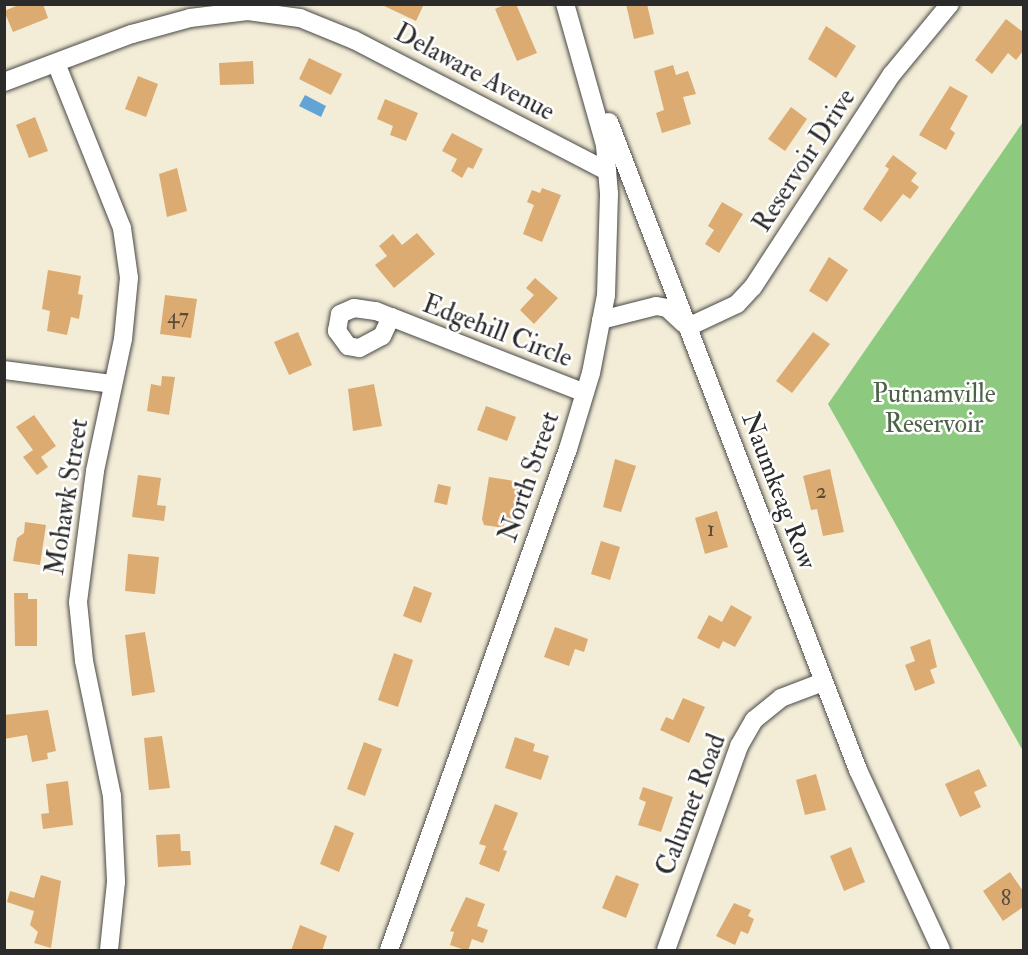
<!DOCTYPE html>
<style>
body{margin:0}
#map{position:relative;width:1028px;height:955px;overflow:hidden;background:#f3edd8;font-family:"IM FELL Double Pica",serif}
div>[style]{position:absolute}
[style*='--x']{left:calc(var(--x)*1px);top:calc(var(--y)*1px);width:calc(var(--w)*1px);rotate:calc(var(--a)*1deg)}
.green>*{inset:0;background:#8dca7f}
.water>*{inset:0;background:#62a4d6}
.building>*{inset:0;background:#dbab71}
.roads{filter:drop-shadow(0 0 2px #494845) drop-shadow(0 0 2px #494845)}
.minor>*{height:18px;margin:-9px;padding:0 9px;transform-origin:9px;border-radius:9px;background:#fff}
span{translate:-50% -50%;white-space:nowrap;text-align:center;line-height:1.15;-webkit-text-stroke:5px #fff;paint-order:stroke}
.number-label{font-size:22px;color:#574b3c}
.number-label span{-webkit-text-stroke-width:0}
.street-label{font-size:26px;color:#2b2b2b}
.park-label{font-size:26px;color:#4d6348}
.frame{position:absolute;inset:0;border:6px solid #2b2b2b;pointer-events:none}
</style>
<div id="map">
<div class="green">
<i style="clip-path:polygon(1023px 122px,1023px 751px,828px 404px)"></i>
</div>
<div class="water">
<i style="clip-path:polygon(305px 95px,326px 106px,321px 117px,299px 106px)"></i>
</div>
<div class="building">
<i style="clip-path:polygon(21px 4px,43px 4px,48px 18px,13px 32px,4px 11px)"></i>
<i style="clip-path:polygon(380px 4px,424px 4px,416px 21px)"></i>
<i style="clip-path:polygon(506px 4px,516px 4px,537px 53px,517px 61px,495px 9px)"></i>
<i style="clip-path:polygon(626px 4px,647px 4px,654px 34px,634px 39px)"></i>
<i style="clip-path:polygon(1006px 19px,1023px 32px,1023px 51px,1016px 60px,1008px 53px,992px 74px,975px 60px)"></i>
<i style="clip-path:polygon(826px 26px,856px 46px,836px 78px,808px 59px)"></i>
<i style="clip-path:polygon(309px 58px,342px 74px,331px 95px,299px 79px)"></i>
<i style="clip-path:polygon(253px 61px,254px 84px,220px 85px,219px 63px)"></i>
<i style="clip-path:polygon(673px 65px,676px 75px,688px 71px,696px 94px,683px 97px,691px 124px,662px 133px,656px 113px,664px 110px,654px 71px)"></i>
<i style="clip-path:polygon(138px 76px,158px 84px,146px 117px,125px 109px)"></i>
<i style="clip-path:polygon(950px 86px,968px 96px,950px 129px,955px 133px,946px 150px,919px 135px)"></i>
<i style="clip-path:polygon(385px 99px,418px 113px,406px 141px,390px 135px,393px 126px,377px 119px)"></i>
<i style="clip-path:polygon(791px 107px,807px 119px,785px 151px,768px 139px)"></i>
<i style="clip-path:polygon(35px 117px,48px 151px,29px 158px,16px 125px)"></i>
<i style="clip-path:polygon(452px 133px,483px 149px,473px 169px,468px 167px,462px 178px,451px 171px,457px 159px,442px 151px)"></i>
<i style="clip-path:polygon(893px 155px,917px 173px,911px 181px,919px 187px,910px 199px,903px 194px,881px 222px,863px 209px,889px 169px,885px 166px)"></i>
<i style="clip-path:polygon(177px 168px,187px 211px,167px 217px,159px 174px)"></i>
<i style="clip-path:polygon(542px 188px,561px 195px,542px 242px,523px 234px,534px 205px,527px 202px,532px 190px,540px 193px)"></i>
<i style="clip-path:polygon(722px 202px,743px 214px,719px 253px,705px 244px,714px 230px,708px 226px)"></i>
<i style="clip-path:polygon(417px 233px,435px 254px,394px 288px,375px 265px,387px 256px,379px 246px,393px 234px,402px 245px)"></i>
<i style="clip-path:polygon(829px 257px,848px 270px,827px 302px,809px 291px)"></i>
<i style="clip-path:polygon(48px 270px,81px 276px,78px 294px,83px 295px,79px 319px,71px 317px,67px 335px,47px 331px,50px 311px,42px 309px)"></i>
<i style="clip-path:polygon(535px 278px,558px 298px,534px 324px,520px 310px,534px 295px,526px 288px)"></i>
<i style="clip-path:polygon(165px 295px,197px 299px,191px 338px,160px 334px)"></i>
<i style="clip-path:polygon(298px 332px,312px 365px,289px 375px,274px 342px)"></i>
<i style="clip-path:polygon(813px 332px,830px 344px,792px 393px,776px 381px)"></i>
<i style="clip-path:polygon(162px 376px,175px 377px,169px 415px,147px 411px,151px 384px,161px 386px)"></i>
<i style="clip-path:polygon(374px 384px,382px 426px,353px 431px,348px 389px)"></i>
<i style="clip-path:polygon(486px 406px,516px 417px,507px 441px,477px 430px)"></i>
<i style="clip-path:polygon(34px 415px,56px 446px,41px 457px,48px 467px,37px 475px,23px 457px,33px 450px,16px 427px)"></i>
<i style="clip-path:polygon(615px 459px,636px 466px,621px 512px,603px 507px)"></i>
<i style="clip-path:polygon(830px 469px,844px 532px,823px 536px,817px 509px,811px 510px,803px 476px)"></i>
<i style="clip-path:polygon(138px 475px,161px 478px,157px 505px,166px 506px,164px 521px,132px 517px)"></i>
<i style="clip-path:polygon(489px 477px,521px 482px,514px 520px,505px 518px,504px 528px,484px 525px,482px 519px)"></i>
<i style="clip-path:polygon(438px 484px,451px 487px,447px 505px,434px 502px)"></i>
<i style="clip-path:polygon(717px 511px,728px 547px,705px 554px,695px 518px)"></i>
<i style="clip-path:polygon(25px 522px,46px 525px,40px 565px,13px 561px,17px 538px,24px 533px)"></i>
<i style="clip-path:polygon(601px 541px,620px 547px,610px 580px,591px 574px)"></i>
<i style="clip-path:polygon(128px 554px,159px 557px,155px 594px,125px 591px)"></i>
<i style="clip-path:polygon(414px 586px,432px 593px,421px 623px,403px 616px)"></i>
<i style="clip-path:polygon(14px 593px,28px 593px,28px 599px,37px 599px,37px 646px,15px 646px)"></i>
<i style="clip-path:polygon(731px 605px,752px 617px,735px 647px,723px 641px,719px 649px,697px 638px,709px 615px,722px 622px)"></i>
<i style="clip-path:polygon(555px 627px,588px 639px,584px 652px,575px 649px,569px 666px,544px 657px)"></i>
<i style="clip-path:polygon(145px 632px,155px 692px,132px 696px,125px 635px)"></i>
<i style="clip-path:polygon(930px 639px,937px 667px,930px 670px,935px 683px,915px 691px,905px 665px,915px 661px,910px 647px)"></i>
<i style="clip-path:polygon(394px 653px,413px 660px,398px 707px,378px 700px)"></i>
<i style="clip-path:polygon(683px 698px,705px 707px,689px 743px,660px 730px,666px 717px,673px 720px)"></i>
<i style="clip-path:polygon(48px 710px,56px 751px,47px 753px,48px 759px,32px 762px,27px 735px,4px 739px,4px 715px)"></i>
<i style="clip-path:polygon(162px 736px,170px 788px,149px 790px,144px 738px)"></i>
<i style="clip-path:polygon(515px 737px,535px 744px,533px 751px,549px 756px,541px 780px,505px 768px)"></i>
<i style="clip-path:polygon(364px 742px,382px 749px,365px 796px,347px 789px)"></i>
<i style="clip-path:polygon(979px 769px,987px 786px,974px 792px,981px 807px,960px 817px,945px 784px)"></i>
<i style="clip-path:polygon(816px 774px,826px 810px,805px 815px,796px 780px)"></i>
<i style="clip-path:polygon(68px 781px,73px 825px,43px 829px,41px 814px,49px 813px,46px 784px)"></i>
<i style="clip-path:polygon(643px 787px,673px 797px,661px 832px,638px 825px,646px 802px,639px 799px)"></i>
<i style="clip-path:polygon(495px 804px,518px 813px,503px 850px,507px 851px,499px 872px,479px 864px,486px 846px,479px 844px)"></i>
<i style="clip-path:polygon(335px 825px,354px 833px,339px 872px,320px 864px)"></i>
<i style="clip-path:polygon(180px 834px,181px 851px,190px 851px,191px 865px,158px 867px,156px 835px)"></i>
<i style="clip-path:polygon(851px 847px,865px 882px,844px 891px,830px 856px)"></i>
<i style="clip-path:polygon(1010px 872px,1023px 891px,1023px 907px,1003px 921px,983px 891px)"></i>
<i style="clip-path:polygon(41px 875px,61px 881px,51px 948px,34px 943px,38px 932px,30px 925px,34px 911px,7px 902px,10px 891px,34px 898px)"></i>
<i style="clip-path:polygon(616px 875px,639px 884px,626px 918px,602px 908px)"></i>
<i style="clip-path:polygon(466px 897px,485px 904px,477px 926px,488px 930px,483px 943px,472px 939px,468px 951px,450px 945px,454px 932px,450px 931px)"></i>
<i style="clip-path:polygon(734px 903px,751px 910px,748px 916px,754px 919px,748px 934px,741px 931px,735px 945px,716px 936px)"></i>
<i style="clip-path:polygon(300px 925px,327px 936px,322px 951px,291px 951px)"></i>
</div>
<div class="roads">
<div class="minor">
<i style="--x:56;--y:63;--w:178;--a:68.2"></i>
<i style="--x:122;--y:228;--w:50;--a:82"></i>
<i style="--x:129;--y:278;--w:61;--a:95.6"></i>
<i style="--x:123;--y:339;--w:135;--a:102"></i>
<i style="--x:95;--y:471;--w:132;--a:97.4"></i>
<i style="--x:78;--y:602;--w:59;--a:84.2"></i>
<i style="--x:84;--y:661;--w:138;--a:78.3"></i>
<i style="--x:112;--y:796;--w:86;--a:87.3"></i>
<i style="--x:116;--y:882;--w:68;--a:95.9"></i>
<i style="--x:4;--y:82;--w:137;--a:-20.6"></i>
<i style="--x:132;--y:34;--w:60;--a:-15.4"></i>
<i style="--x:190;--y:18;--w:58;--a:-6.9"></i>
<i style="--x:248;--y:11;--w:52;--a:7.7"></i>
<i style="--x:300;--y:18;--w:58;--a:22.2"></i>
<i style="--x:354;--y:40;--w:285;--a:27.4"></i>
<i style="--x:609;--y:122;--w:694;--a:68.98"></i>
<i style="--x:858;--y:770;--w:198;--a:65.2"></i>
<i style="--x:391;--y:317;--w:21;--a:115"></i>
<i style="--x:382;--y:336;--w:26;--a:152"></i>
<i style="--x:359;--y:348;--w:11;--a:-170"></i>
<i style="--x:348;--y:346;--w:19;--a:-126"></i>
<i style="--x:337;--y:331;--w:17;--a:-80"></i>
<i style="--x:340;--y:314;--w:15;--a:-23"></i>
<i style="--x:354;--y:308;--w:22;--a:8"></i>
<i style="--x:376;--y:311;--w:16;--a:22"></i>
<i style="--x:391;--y:317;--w:208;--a:21.4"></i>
<i style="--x:601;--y:320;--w:57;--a:-14.3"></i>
<i style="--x:656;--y:306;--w:11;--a:10"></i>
<i style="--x:667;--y:308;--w:23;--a:43"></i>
<i style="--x:688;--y:327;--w:54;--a:-25.1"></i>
<i style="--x:737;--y:304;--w:23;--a:-47"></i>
<i style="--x:753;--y:287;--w:254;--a:-56.9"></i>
<i style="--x:892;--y:74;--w:91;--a:-50.4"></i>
<i style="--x:4;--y:370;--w:109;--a:7.4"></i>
<i style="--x:389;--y:950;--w:532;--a:-70.34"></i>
<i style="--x:568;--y:449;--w:79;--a:-73.2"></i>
<i style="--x:591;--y:373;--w:79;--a:-79.1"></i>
<i style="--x:606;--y:295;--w:101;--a:-88.3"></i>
<i style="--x:609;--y:194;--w:49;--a:-94.7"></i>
<i style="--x:605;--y:145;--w:147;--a:-105.8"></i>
<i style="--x:666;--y:950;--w:217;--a:-70.3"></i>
<i style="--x:739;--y:746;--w:30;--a:-60"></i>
<i style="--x:754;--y:720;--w:35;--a:-39"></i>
<i style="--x:781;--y:698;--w:45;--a:-20.9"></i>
</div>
</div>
<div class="number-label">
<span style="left:178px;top:317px">47</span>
<span style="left:821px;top:492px">2</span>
<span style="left:711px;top:530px">1</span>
<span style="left:1006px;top:899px">8</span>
</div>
<div class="street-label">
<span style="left:474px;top:73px;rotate:28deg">Delaware Avenue</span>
<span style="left:805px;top:161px;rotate:-57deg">Reservoir Drive</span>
<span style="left:497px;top:332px;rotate:21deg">Edgehill Circle</span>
<span style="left:530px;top:477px;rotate:-71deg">North Street</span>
<span style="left:778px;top:491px;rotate:69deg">Naumkeag Row</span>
<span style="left:68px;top:497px;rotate:-81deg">Mohawk Street</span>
<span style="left:692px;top:805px;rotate:-69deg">Calumet Road</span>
</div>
<div class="park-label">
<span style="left:934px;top:410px">Putnamville<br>Reservoir</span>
</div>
<div class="frame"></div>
</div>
